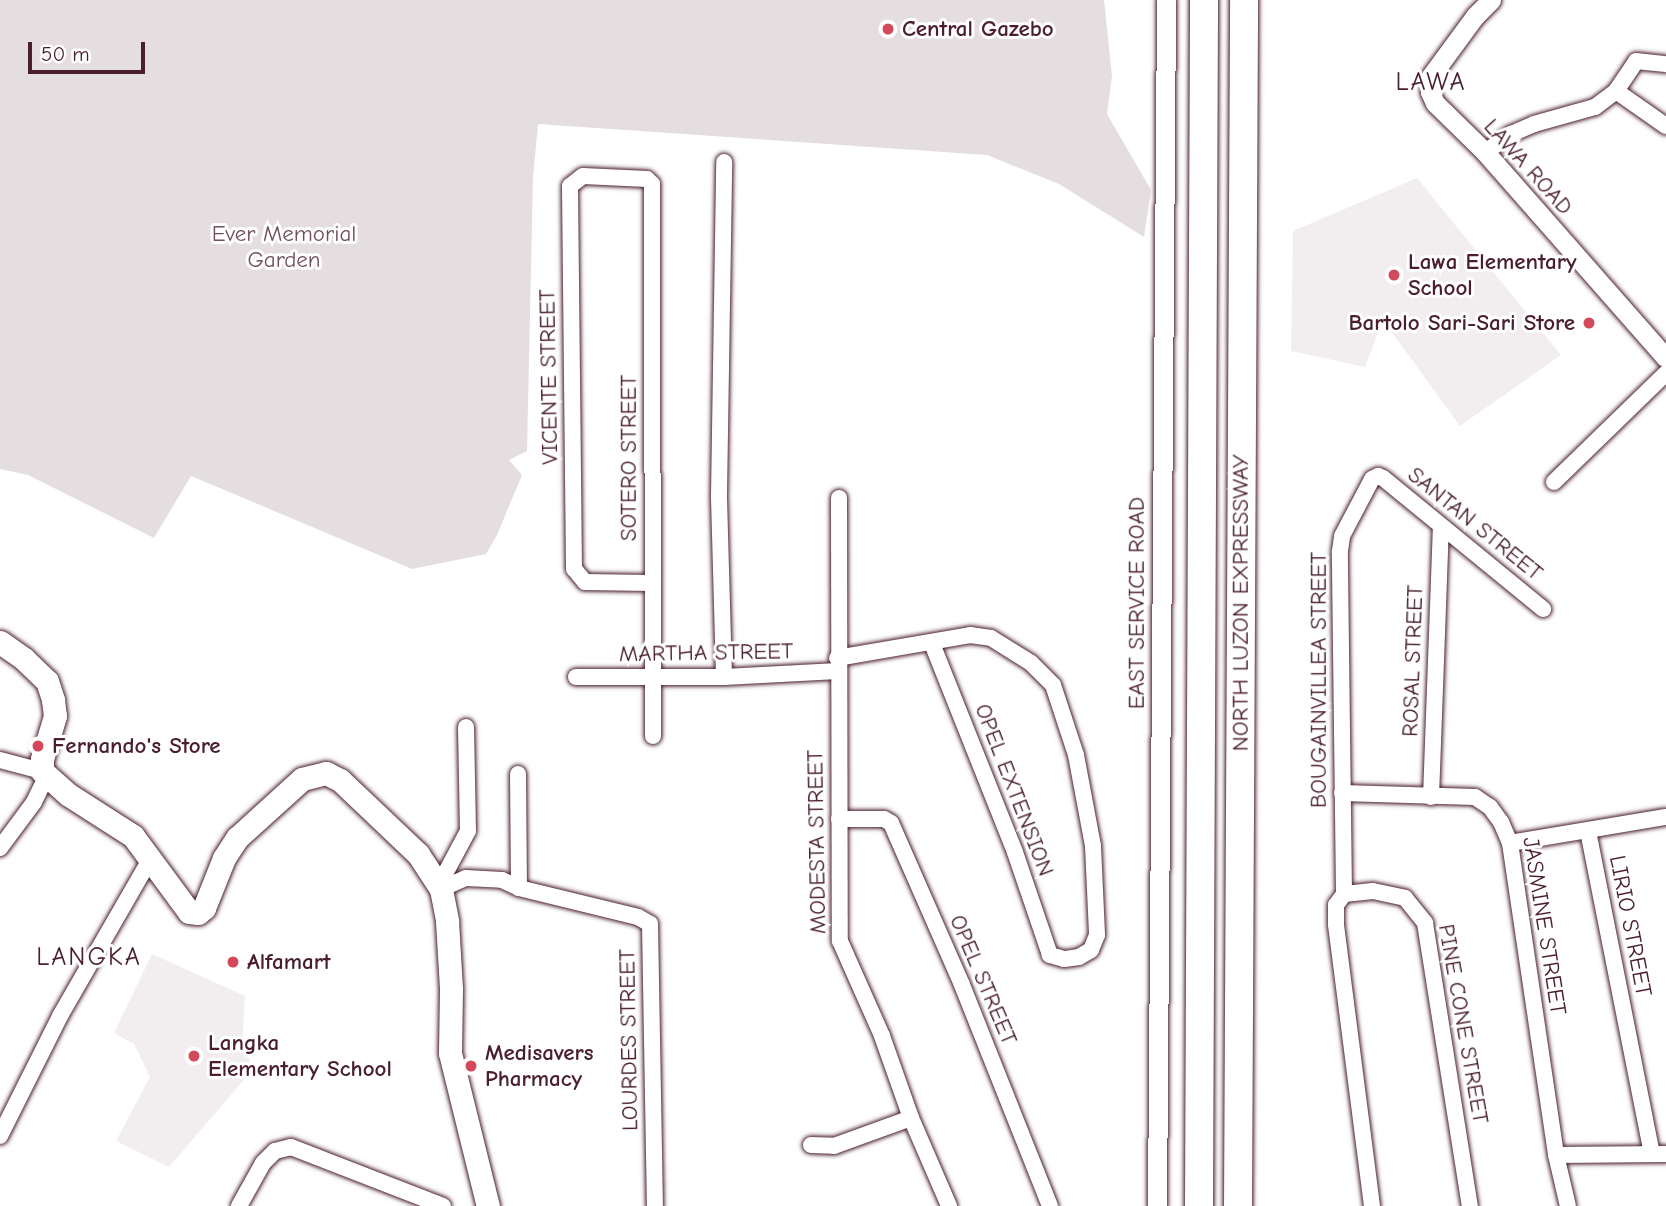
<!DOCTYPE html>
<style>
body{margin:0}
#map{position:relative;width:1666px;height:1206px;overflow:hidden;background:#fff;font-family:"Comic Neue",sans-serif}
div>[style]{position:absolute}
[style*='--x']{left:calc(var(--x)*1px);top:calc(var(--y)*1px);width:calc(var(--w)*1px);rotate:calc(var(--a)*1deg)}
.built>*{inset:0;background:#f2eeef}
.green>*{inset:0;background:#e5dee0}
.roads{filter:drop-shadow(0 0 2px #4a1f2b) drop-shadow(0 0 2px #4a1f2b)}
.minor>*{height:16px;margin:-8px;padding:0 8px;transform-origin:8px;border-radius:8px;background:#fff}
.tertiary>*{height:19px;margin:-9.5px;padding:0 9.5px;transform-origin:9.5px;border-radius:9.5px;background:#fff}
.secondary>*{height:23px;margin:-11.5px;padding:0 11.5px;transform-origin:11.5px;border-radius:11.5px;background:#fff}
.motorway>*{height:28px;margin:-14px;padding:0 14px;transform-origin:14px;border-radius:14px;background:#fff}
.dots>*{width:19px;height:19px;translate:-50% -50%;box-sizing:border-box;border:4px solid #fff;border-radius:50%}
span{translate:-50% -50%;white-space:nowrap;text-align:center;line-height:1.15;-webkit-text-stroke:6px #fff;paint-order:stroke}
.poi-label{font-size:23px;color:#4a1f2b;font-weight:700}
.left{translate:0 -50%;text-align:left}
.right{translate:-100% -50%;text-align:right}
.street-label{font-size:23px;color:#4a1f2b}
.park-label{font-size:23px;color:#714f58}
.quarter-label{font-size:26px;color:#4a1f2b;letter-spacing:2px}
.scale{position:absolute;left:28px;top:42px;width:117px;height:32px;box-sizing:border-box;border:4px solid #4a1f2b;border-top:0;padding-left:9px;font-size:21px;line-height:24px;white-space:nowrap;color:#4a1f2b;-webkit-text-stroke:5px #fff;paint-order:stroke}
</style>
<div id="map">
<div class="built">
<i style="clip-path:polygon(1417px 178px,1561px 355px,1460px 426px,1383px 320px,1365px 367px,1291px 351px,1293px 231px)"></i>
<i style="clip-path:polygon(152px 954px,245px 996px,242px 1044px,253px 1069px,169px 1167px,116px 1141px,150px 1077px,134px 1044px,114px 1033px)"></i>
</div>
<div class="green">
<i style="clip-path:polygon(0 0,1104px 0,1112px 76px,1107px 114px,1151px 190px,1144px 237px,1059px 184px,987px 155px,538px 124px,533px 178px,527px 451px,509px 460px,522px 475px,497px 535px,486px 554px,412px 569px,191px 476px,154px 538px,28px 475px,0 469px)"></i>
</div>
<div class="roads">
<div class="minor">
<i style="--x:1616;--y:91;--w:61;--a:35"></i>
<i style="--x:1485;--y:152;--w:32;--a:-35"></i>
<i style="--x:1511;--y:134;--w:25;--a:-23"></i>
<i style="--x:1534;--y:124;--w:63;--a:-15.6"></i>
<i style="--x:1595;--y:107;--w:26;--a:-37"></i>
<i style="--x:1616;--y:91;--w:36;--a:-56"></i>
<i style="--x:1636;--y:61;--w:30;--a:6"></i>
<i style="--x:1554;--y:482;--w:156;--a:-44.2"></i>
<i style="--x:839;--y:498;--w:443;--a:89.9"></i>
<i style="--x:840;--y:941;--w:104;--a:66.1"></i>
<i style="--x:882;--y:1036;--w:87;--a:70.5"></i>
<i style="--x:911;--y:1118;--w:96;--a:66.6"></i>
<i style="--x:651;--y:583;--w:66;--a:-179.1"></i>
<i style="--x:585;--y:582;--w:17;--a:-130"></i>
<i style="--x:574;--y:569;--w:383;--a:-90.6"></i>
<i style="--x:570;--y:186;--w:16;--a:-38"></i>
<i style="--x:583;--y:176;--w:64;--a:2.7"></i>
<i style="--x:647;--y:179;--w:7;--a:45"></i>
<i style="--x:652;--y:184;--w:552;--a:89.9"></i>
<i style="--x:837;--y:658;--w:135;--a:-9.8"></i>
<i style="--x:970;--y:635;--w:21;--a:8"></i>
<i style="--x:991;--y:638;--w:47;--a:32"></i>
<i style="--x:1031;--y:663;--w:31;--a:45"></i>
<i style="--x:1053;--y:685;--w:74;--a:71.8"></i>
<i style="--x:1076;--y:755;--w:93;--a:79.4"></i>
<i style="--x:1093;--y:846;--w:89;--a:87.4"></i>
<i style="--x:1097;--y:935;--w:16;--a:112"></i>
<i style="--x:1091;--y:950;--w:14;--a:150"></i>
<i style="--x:1079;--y:957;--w:15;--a:172"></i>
<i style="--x:1064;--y:959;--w:15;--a:-164"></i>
<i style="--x:1050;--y:955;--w:109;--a:-108.8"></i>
<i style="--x:1015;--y:852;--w:225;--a:-111.7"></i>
<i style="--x:576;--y:677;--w:148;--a:0"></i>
<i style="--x:724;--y:677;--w:114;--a:-3"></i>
<i style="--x:724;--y:677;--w:182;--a:-91.6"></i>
<i style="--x:719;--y:495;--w:333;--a:-89.1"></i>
<i style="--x:0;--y:760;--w:43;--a:14.7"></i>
<i style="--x:518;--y:774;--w:114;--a:89.5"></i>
<i style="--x:1342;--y:793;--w:133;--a:1.7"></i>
<i style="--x:1475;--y:797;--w:18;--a:34"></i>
<i style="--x:1490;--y:807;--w:19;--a:54"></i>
<i style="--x:1501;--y:822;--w:23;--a:67"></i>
<i style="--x:1510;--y:843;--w:315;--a:81.6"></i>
<i style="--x:1556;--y:1155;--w:52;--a:76.8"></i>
<i style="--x:1431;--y:797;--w:270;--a:-87.9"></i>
<i style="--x:839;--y:819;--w:45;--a:0"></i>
<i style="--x:884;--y:819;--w:8;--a:30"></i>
<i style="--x:891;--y:823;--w:177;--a:66.3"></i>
<i style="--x:962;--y:985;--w:238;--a:68.3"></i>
<i style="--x:1588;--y:831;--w:329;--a:78.8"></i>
<i style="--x:1510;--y:843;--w:158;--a:-9.5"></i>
<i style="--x:0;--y:848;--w:57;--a:-53.5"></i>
<i style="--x:34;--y:802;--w:28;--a:-64"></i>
<i style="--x:439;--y:885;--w:61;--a:-61.8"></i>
<i style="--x:468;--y:831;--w:104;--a:-91.1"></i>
<i style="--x:441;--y:889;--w:27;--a:-24"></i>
<i style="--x:466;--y:878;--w:36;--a:3"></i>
<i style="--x:502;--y:880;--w:19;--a:25"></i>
<i style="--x:519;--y:888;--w:122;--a:13.7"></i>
<i style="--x:638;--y:917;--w:14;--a:30"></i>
<i style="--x:650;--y:924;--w:282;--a:89"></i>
<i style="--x:1344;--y:894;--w:343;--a:-90.7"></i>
<i style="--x:1340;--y:551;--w:15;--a:-82"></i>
<i style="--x:1342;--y:536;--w:64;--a:-62.2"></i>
<i style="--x:1372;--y:479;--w:7;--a:-27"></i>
<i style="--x:1378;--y:476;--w:5;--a:22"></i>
<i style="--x:1383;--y:478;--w:207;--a:39.3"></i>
<i style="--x:0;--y:1136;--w:134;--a:-63.4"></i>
<i style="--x:60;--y:1016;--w:182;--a:-60.1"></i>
<i style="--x:811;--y:1145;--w:23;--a:2"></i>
<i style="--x:834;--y:1146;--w:82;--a:-20"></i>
<i style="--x:1556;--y:1155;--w:110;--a:-0.5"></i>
<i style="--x:239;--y:1206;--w:49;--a:-60.8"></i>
<i style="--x:263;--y:1163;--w:17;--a:-45"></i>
<i style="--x:275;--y:1151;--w:16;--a:-14"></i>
<i style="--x:291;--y:1147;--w:163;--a:21.2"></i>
<i style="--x:1372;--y:1206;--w:284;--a:-97.3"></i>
<i style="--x:1336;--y:924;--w:19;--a:-90"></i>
<i style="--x:1336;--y:905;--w:14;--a:-54"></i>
<i style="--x:1344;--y:894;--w:29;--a:-6"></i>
<i style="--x:1373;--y:891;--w:33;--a:12"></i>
<i style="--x:1405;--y:898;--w:32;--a:51"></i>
<i style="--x:1425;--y:923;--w:287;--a:81"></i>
</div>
<div class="tertiary">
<i style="--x:1491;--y:0;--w:23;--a:135"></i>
<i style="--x:1475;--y:16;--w:74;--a:126.3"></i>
<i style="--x:1431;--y:76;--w:16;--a:94"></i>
<i style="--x:1430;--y:92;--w:12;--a:66"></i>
<i style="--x:1435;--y:103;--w:70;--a:44.4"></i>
<i style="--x:1485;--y:152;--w:274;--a:48.7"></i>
<i style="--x:1157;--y:1206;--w:1206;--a:-89.57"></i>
</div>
<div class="secondary">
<i style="--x:0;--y:642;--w:29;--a:35"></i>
<i style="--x:24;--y:659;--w:32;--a:44"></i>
<i style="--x:47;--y:681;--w:20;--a:72"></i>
<i style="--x:53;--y:700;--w:16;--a:83"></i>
<i style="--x:55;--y:716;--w:45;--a:106.8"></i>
<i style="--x:42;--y:759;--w:12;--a:90"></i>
<i style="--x:42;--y:771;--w:36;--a:42"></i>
<i style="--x:69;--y:795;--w:76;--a:32.6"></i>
<i style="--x:133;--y:836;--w:94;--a:53.6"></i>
<i style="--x:189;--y:912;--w:9;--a:6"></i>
<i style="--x:198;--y:913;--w:8;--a:-40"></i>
<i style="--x:204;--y:908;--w:54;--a:-68.2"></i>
<i style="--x:224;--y:858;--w:24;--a:-57"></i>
<i style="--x:237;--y:838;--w:88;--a:-42.2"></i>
<i style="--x:302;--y:779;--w:25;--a:-14"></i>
<i style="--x:326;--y:773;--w:16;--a:27"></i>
<i style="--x:340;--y:780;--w:108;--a:43.5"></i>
<i style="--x:418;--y:854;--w:42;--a:56.7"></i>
<i style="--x:441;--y:889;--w:33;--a:79"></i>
<i style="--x:447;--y:921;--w:68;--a:86.6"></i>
<i style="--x:451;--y:989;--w:64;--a:90.9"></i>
<i style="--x:450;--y:1053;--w:158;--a:76.1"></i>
</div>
<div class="motorway">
<i style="--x:1199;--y:1206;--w:1206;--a:-89.76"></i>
<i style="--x:1238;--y:1206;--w:1206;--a:-89.71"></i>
</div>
</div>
<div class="dots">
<i style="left:888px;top:29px;background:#d1495b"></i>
<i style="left:1394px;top:275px;background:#d1495b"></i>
<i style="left:1589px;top:323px;background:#d1495b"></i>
<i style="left:38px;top:746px;background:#d1495b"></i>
<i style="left:233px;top:962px;background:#d1495b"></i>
<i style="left:194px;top:1056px;background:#d1495b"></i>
<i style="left:471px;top:1066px;background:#d1495b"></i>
</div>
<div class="poi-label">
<span class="left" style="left:902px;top:29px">Central Gazebo</span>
<span class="left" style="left:1408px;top:275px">Lawa Elementary<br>School</span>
<span class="right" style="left:1575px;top:323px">Bartolo Sari-Sari Store</span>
<span class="left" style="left:52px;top:746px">Fernando's Store</span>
<span class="left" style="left:247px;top:962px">Alfamart</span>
<span class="left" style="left:208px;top:1056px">Langka<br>Elementary School</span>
<span class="left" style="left:485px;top:1066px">Medisavers<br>Pharmacy</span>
</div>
<div class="street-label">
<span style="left:1528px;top:167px;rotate:48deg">LAWA ROAD</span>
<span style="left:549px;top:377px;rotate:-91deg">VICENTE STREET</span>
<span style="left:629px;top:458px;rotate:-90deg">SOTERO STREET</span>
<span style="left:1475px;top:524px;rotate:39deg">SANTAN STREET</span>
<span style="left:1137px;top:603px;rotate:-90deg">EAST SERVICE ROAD</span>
<span style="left:1241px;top:603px;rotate:-90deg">NORTH LUZON EXPRESSWAY</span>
<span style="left:706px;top:653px;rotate:-1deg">MARTHA STREET</span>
<span style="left:1413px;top:661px;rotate:-88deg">ROSAL STREET</span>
<span style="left:1319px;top:680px;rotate:-90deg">BOUGAINVILLEA STREET</span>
<span style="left:1014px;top:790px;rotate:69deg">OPEL EXTENSION</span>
<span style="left:817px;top:842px;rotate:-91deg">MODESTA STREET</span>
<span style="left:1544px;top:926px;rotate:81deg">JASMINE STREET</span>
<span style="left:1630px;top:926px;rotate:79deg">LIRIO STREET</span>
<span style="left:983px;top:980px;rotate:67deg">OPEL STREET</span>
<span style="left:1463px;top:1024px;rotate:80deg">PINE CONE STREET</span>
<span style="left:629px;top:1040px;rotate:-91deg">LOURDES STREET</span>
</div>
<div class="park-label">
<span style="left:284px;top:247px">Ever Memorial<br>Garden</span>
</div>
<div class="quarter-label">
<span style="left:1431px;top:83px">LAWA</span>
<span style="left:89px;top:958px">LANGKA</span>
</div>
<div class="scale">50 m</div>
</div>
